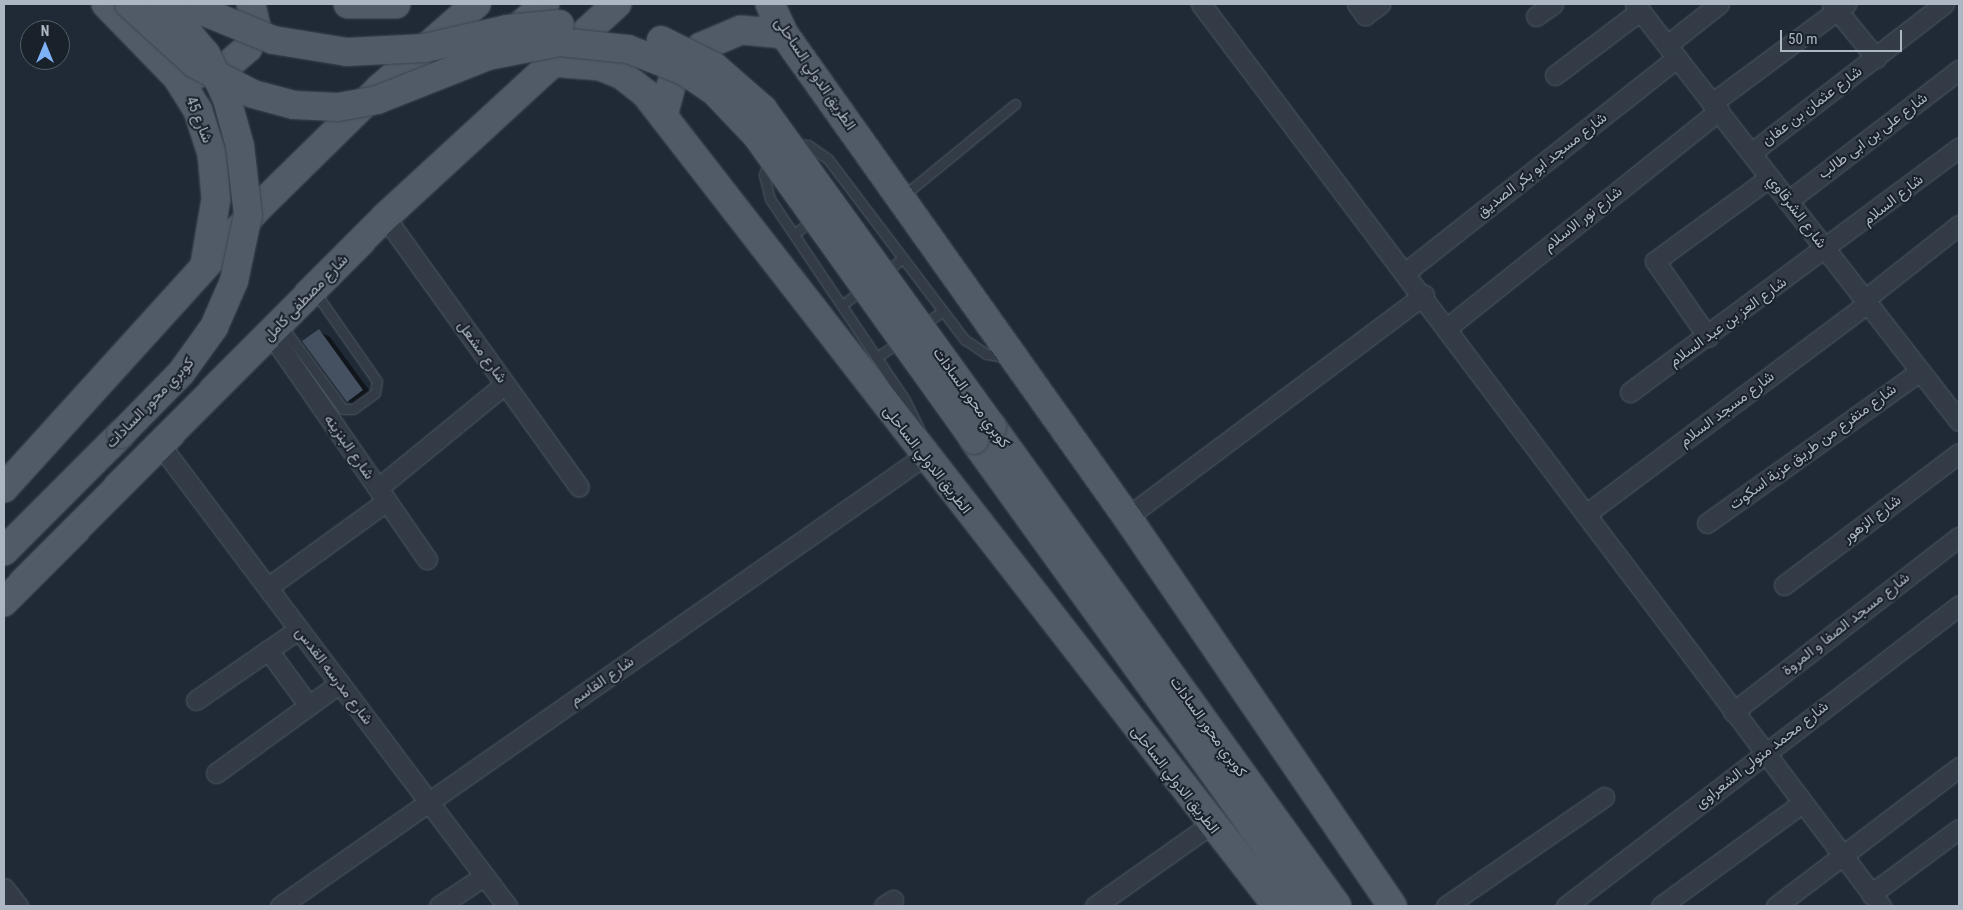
<!DOCTYPE html>
<meta charset="utf-8">
<style>
body{margin:0}
#map{position:relative;width:1963px;height:910px;overflow:hidden;background:#202a36;font-family:"Roboto Condensed",Vazirmatn,sans-serif}
div>[style]{position:absolute}
[style*='--x']{left:calc(var(--x)*1px);top:calc(var(--y)*1px);width:calc(var(--w)*1px);rotate:calc(var(--a)*1deg)}
.shadow>*{inset:0;background:#0007}
.building>*{inset:0;background:#455160}
.roads{filter:drop-shadow(0 0 1px #505964) drop-shadow(0 0 1px #505964)}
.service>*{height:9px;margin:-4.5px;padding:0 4.5px;transform-origin:4.5px;border-radius:4.5px;background:#333c46}
.minor>*{height:19px;margin:-9.5px;padding:0 9.5px;transform-origin:9.5px;border-radius:9.5px;background:#333c46}
.primary>*{height:28px;margin:-14px;padding:0 14px;transform-origin:14px;border-radius:14px;background:#515b67}
.bridges{filter:drop-shadow(0 0 1px #3c4550) drop-shadow(0 0 1px #3c4550)}
.primary-bridge>*{height:28px;margin:-14px;padding:0 14px;transform-origin:14px;border-radius:14px;background:#515b67}
span{translate:-50% -50%;white-space:nowrap;text-align:center;line-height:1.15;-webkit-text-stroke:4px #19212b;paint-order:stroke}
.street-label{font-size:15px;color:#adb6c3}
.frame{position:absolute;inset:0;border:5px solid #adb6c3;pointer-events:none}
.north{position:absolute;left:20px;top:20px;width:50px;height:50px;box-sizing:border-box;background:#19212b;border:1px solid #545d68;border-radius:50%;rotate:0deg;font-size:14px;font-weight:700;line-height:20px;text-align:center;color:#adb6c3}
.north::after{content:'';display:block;margin:auto;width:18px;height:22px;background:#7fb1f6;clip-path:polygon(50% 0,100% 100%,50% 72%,0 100%)}
.scale{position:absolute;left:1780px;top:30px;width:122px;height:22px;box-sizing:border-box;border:2px solid #adb6c3;border-top:0;padding-left:6px;font-size:15px;line-height:18px;white-space:nowrap;color:#adb6c3;-webkit-text-stroke:4px #19212b;paint-order:stroke}
</style>
<div id="map">
<div class="shadow">
<i style="clip-path:polygon(319px 331px,330px 337px,374px 397px,359px 408px,348px 401px)"></i>
</div>
<div class="building">
<i style="clip-path:polygon(319px 329px,363px 390px,347px 402px,302px 341px)"></i>
</div>
<div class="roads">
<div class="service">
<i style="--x:794;--y:144;--w:14;--a:4"></i>
<i style="--x:808;--y:145;--w:24;--a:35"></i>
<i style="--x:828;--y:159;--w:226;--a:52.9"></i>
<i style="--x:964;--y:339;--w:27;--a:34"></i>
<i style="--x:986;--y:354;--w:20;--a:9"></i>
<i style="--x:769;--y:161;--w:15;--a:110"></i>
<i style="--x:764;--y:175;--w:25;--a:76"></i>
<i style="--x:770;--y:199;--w:242;--a:56.1"></i>
<i style="--x:905;--y:400;--w:32;--a:64"></i>
<i style="--x:903;--y:196;--w:145;--a:-39.4"></i>
<i style="--x:794;--y:234;--w:25;--a:-37"></i>
<i style="--x:884;--y:273;--w:24;--a:-38"></i>
<i style="--x:842;--y:305;--w:26;--a:-37"></i>
<i style="--x:282;--y:326;--w:103;--a:53.7"></i>
<i style="--x:343;--y:409;--w:10;--a:0"></i>
<i style="--x:353;--y:409;--w:27;--a:-36"></i>
<i style="--x:375;--y:393;--w:12;--a:-81"></i>
<i style="--x:377;--y:381;--w:108;--a:-124.9"></i>
<i style="--x:922;--y:326;--w:26;--a:-36"></i>
<i style="--x:877;--y:357;--w:27;--a:-34"></i>
</div>
<div class="minor">
<i style="--x:1201;--y:4;--w:1130;--a:52.99"></i>
<i style="--x:1357;--y:4;--w:14;--a:54"></i>
<i style="--x:1365;--y:15;--w:19;--a:-36"></i>
<i style="--x:1635;--y:4;--w:528;--a:52.15"></i>
<i style="--x:1832;--y:4;--w:70;--a:50.8"></i>
<i style="--x:1536;--y:16;--w:21;--a:-35"></i>
<i style="--x:1667;--y:45;--w:66;--a:-38.3"></i>
<i style="--x:1555;--y:75;--w:106;--a:-37"></i>
<i style="--x:1712;--y:103;--w:167;--a:-36.5"></i>
<i style="--x:1751;--y:153;--w:244;--a:-37.7"></i>
<i style="--x:1788;--y:201;--w:215;--a:-37.5"></i>
<i style="--x:385;--y:217;--w:332;--a:54.3"></i>
<i style="--x:1407;--y:271;--w:344;--a:-38.3"></i>
<i style="--x:1864;--y:300;--w:121;--a:-38.3"></i>
<i style="--x:1448;--y:327;--w:347;--a:-38.6"></i>
<i style="--x:271;--y:334;--w:274;--a:55.3"></i>
<i style="--x:1708;--y:337;--w:93;--a:-124.9"></i>
<i style="--x:1655;--y:261;--w:142;--a:-36.1"></i>
<i style="--x:1630;--y:392;--w:410;--a:-36.6"></i>
<i style="--x:161;--y:446;--w:576;--a:53.05"></i>
<i style="--x:378;--y:488;--w:164;--a:-39.3"></i>
<i style="--x:1586;--y:514;--w:351;--a:-36.8"></i>
<i style="--x:1127;--y:517;--w:371;--a:-36.8"></i>
<i style="--x:1707;--y:523;--w:260;--a:-35.5"></i>
<i style="--x:1784;--y:585;--w:219;--a:-37"></i>
<i style="--x:268;--y:587;--w:147;--a:-35.9"></i>
<i style="--x:268;--y:650;--w:69;--a:53.8"></i>
<i style="--x:196;--y:700;--w:125;--a:-34.6"></i>
<i style="--x:1733;--y:712;--w:286;--a:-37.8"></i>
<i style="--x:216;--y:773;--w:153;--a:-36"></i>
<i style="--x:4;--y:888;--w:23;--a:52"></i>
<i style="--x:1871;--y:894;--w:109;--a:-36.5"></i>
<i style="--x:280;--y:906;--w:786;--a:-34.94"></i>
<i style="--x:439;--y:906;--w:54;--a:-33.7"></i>
<i style="--x:884;--y:906;--w:11;--a:-34"></i>
<i style="--x:1095;--y:906;--w:141;--a:-35.2"></i>
<i style="--x:1446;--y:906;--w:192;--a:-34.6"></i>
<i style="--x:1566;--y:906;--w:495;--a:-37.4"></i>
<i style="--x:1661;--y:906;--w:175;--a:-36.1"></i>
<i style="--x:1776;--y:906;--w:230;--a:-37.2"></i>
</div>
<div class="primary">
<i style="--x:106;--y:4;--w:102;--a:45.8"></i>
<i style="--x:177;--y:77;--w:40;--a:58"></i>
<i style="--x:198;--y:111;--w:45;--a:72"></i>
<i style="--x:212;--y:154;--w:45;--a:84.9"></i>
<i style="--x:216;--y:199;--w:66;--a:99.6"></i>
<i style="--x:348;--y:4;--w:48;--a:0"></i>
<i style="--x:770;--y:4;--w:33;--a:65"></i>
<i style="--x:784;--y:34;--w:592;--a:54.62"></i>
<i style="--x:1127;--y:517;--w:471;--a:55.7"></i>
<i style="--x:507;--y:37;--w:50;--a:-41"></i>
<i style="--x:549;--y:62;--w:51;--a:4.5"></i>
<i style="--x:600;--y:66;--w:24;--a:22"></i>
<i style="--x:622;--y:75;--w:29;--a:38"></i>
<i style="--x:645;--y:93;--w:1030;--a:52.14"></i>
<i style="--x:193;--y:75;--w:35;--a:-15"></i>
<i style="--x:227;--y:66;--w:28;--a:-41"></i>
<i style="--x:248;--y:48;--w:23;--a:-70"></i>
<i style="--x:256;--y:26;--w:23;--a:-103"></i>
<i style="--x:663;--y:116;--w:38;--a:-75"></i>
<i style="--x:673;--y:79;--w:43;--a:-48.8"></i>
<i style="--x:701;--y:47;--w:43;--a:-23"></i>
<i style="--x:741;--y:30;--w:43;--a:5.3"></i>
<i style="--x:992;--y:427;--w:590;--a:54.24"></i>
<i style="--x:974;--y:440;--w:575;--a:54.21"></i>
<i style="--x:4;--y:488;--w:382;--a:-47.8"></i>
<i style="--x:261;--y:205;--w:167;--a:-44.5"></i>
<i style="--x:380;--y:88;--w:128;--a:-41.2"></i>
<i style="--x:4;--y:551;--w:165;--a:-45"></i>
<i style="--x:4;--y:602;--w:542;--a:-45.3"></i>
<i style="--x:385;--y:217;--w:315;--a:-42.6"></i>
</div>
</div>
<div class="bridges">
<div class="primary-bridge">
<i style="--x:129;--y:4;--w:89;--a:42.3"></i>
<i style="--x:195;--y:64;--w:65;--a:27.3"></i>
<i style="--x:253;--y:94;--w:42;--a:15"></i>
<i style="--x:294;--y:105;--w:44;--a:2.6"></i>
<i style="--x:338;--y:107;--w:40;--a:-10"></i>
<i style="--x:377;--y:100;--w:119;--a:-21.6"></i>
<i style="--x:488;--y:56;--w:73;--a:-11"></i>
<i style="--x:560;--y:42;--w:68;--a:5.9"></i>
<i style="--x:628;--y:49;--w:60;--a:21.4"></i>
<i style="--x:684;--y:71;--w:37;--a:34"></i>
<i style="--x:715;--y:92;--w:59;--a:46.4"></i>
<i style="--x:756;--y:135;--w:375;--a:54.4"></i>
<i style="--x:185;--y:4;--w:95;--a:22.2"></i>
<i style="--x:273;--y:40;--w:75;--a:9.2"></i>
<i style="--x:347;--y:52;--w:78;--a:-2.9"></i>
<i style="--x:425;--y:48;--w:84;--a:-13"></i>
<i style="--x:507;--y:29;--w:53;--a:-5.4"></i>
<i style="--x:661;--y:40;--w:60;--a:26.6"></i>
<i style="--x:715;--y:67;--w:64;--a:41.2"></i>
<i style="--x:763;--y:109;--w:392;--a:54.2"></i>
<i style="--x:121;--y:434;--w:86;--a:-45.5"></i>
<i style="--x:181;--y:373;--w:57;--a:-54.3"></i>
<i style="--x:214;--y:327;--w:50;--a:-66.5"></i>
<i style="--x:234;--y:281;--w:67;--a:-78"></i>
<i style="--x:248;--y:215;--w:69;--a:-96.6"></i>
<i style="--x:240;--y:146;--w:49;--a:-105.5"></i>
<i style="--x:227;--y:99;--w:50;--a:-115"></i>
<i style="--x:206;--y:54;--w:65;--a:-130"></i>
</div>
</div>
<div class="street-label">
<span style="left:815px;top:74px;rotate:56deg">الطريق الدولي الساحلى</span>
<span style="left:1812px;top:106px;rotate:-37deg">شارع عثمان بن عفان</span>
<span style="left:199px;top:120px;rotate:68deg">شارع 45</span>
<span style="left:1873px;top:136px;rotate:-37deg">شارع على بن ابى طالب</span>
<span style="left:1542px;top:165px;rotate:-38deg">شارع مسجد ابو بكر الصديق</span>
<span style="left:1893px;top:200px;rotate:-38deg">شارع السلام</span>
<span style="left:1797px;top:212px;rotate:53deg">شارع الشرقاوي</span>
<span style="left:1583px;top:219px;rotate:-38deg">شارع نور الاسلام</span>
<span style="left:306px;top:298px;rotate:-46deg">شارع مصطفى كامل</span>
<span style="left:1728px;top:322px;rotate:-36deg">شارع العز بن عبد السلام</span>
<span style="left:482px;top:352px;rotate:54deg">شارع مشعل</span>
<span style="left:971px;top:398px;rotate:54deg">كوبري محور السادات</span>
<span style="left:150px;top:403px;rotate:-46deg">كوبري محور السادات</span>
<span style="left:1727px;top:409px;rotate:-37deg">شارع مسجد السلام</span>
<span style="left:349px;top:447px;rotate:55deg">شارع البنزينه</span>
<span style="left:1813px;top:447px;rotate:-36deg">شارع متفرع من طريق عزبة اسكوت</span>
<span style="left:927px;top:460px;rotate:52deg">الطريق الدولي الساحلى</span>
<span style="left:1872px;top:519px;rotate:-37deg">شارع الزهور</span>
<span style="left:1846px;top:624px;rotate:-38deg">شارع مسجد الصفا و المروة</span>
<span style="left:334px;top:676px;rotate:53deg">شارع مدرسه القدس</span>
<span style="left:602px;top:681px;rotate:-35deg">شارع القاسم</span>
<span style="left:1208px;top:727px;rotate:54deg">كوبري محور السادات</span>
<span style="left:1762px;top:755px;rotate:-38deg">شارع محمد متولى الشعراوى</span>
<span style="left:1175px;top:780px;rotate:52deg">الطريق الدولي الساحلى</span>
</div>
<div class="frame"></div>
<div class="north">N</div>
<div class="scale">50 m</div>
</div>
